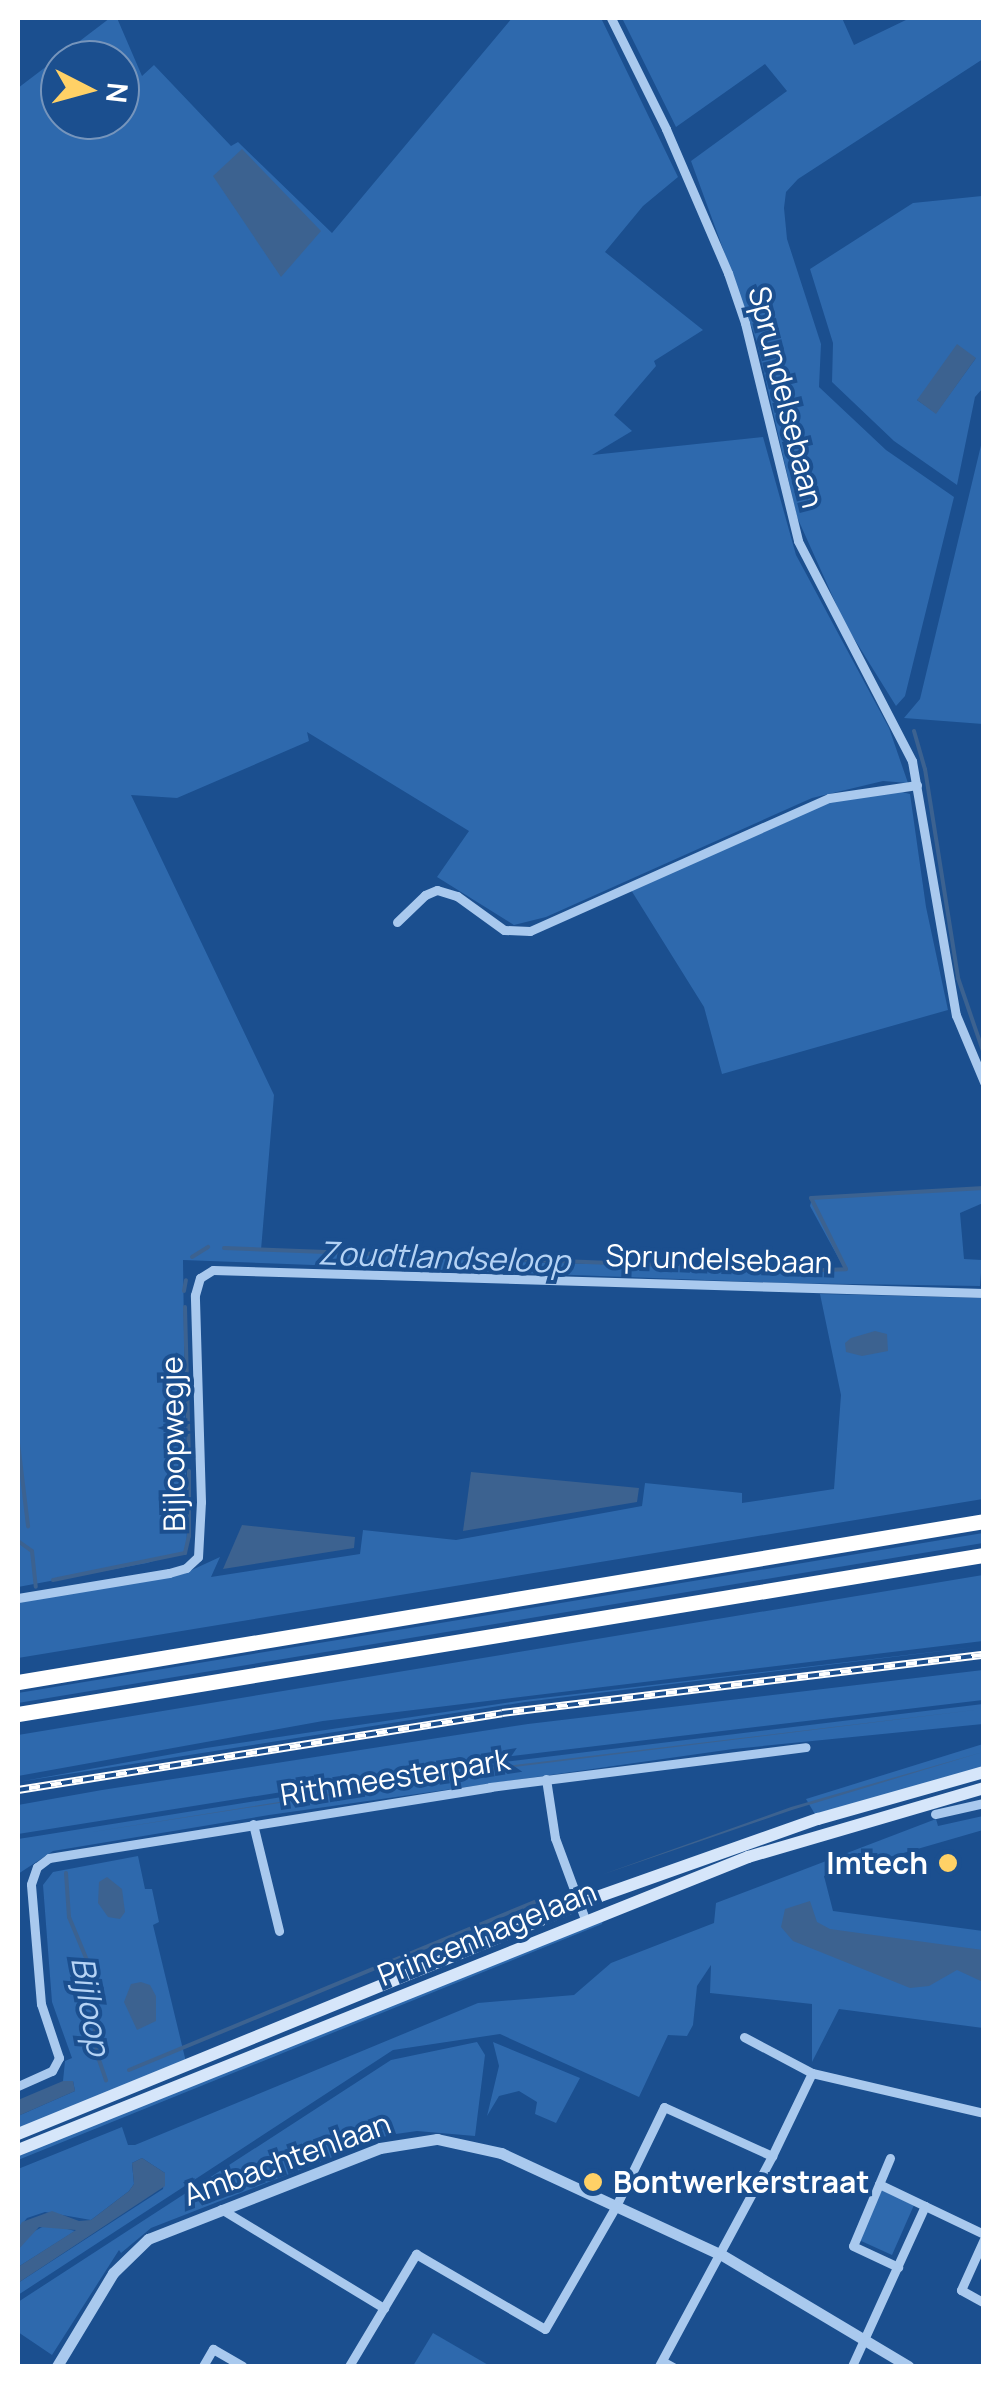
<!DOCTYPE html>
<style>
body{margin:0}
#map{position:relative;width:1001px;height:2384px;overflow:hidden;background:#1b4f8f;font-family:Manrope,sans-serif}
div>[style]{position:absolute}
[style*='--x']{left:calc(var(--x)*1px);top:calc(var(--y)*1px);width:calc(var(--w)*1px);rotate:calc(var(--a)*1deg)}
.green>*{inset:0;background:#2e69ad}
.water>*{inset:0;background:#3c6290}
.stream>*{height:4px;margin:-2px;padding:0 2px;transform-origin:2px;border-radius:2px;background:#3c6290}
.pedestrian>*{height:6px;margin:-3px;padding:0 3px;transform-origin:3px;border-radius:3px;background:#a9c9ee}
.minor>*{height:9px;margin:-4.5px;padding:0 4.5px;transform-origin:4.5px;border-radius:4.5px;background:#a9c9ee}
.tertiary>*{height:11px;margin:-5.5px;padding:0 5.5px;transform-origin:5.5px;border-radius:5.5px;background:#a9c9ee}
.secondary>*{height:12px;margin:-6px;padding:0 6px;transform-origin:6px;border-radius:6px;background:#d6e6fa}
.motorway>*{height:15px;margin:-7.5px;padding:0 7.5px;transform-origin:7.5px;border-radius:7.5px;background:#fff}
.rail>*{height:8px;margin-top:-4px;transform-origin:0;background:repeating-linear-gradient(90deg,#1b4f8f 0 11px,#fff 0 22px);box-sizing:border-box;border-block:2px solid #fff}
.dots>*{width:28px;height:28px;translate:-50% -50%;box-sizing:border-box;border:5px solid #1b4f8f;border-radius:50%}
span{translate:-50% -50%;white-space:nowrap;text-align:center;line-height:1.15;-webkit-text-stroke:8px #1b4f8f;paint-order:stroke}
.street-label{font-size:30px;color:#fff}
.poi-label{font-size:30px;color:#fff;font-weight:700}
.right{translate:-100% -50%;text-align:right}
.left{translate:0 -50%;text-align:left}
.water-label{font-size:32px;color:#b5d3f5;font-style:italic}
.frame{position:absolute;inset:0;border:20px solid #fff;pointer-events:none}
.north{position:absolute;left:40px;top:40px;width:100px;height:100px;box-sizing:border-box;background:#1b4f8f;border:2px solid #7695bc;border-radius:50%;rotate:96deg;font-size:28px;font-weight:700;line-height:40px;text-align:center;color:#fff}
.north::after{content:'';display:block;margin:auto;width:35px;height:45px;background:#ffd166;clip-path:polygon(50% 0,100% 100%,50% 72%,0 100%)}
</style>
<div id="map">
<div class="green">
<i style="clip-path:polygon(evenodd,110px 18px,117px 18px,142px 76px,154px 65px,231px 146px,238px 142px,332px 233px,512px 18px,601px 18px,678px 177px,643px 206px,605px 252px,703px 330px,654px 361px,656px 366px,614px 415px,632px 431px,592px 455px,763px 437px,796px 555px,889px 728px,908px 783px,883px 781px,812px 798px,546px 917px,514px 925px,437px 877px,469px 831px,307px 732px,309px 741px,177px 798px,131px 795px,274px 1095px,261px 1250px,516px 1262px,845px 1270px,810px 1206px,812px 1198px,983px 1189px,983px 1203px,960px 1213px,964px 1259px,982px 1260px,980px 1286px,786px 1283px,183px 1260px,187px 1551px,147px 1563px,18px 1587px,18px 88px,110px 18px,60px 60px,120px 60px,120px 120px,60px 120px,60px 60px)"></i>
<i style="clip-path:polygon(622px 18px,842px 18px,854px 45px,910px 18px,983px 18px,983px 59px,798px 179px,786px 192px,784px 208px,787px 239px,821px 344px,819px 387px,886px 450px,954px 497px,905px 696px,896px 706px,845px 624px,797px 517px,757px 342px,691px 161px,787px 91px,765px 64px,676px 127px)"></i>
<i style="clip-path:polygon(evenodd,982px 196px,983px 388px,975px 397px,957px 485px,894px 441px,832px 382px,833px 343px,810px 269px,913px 203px,982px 196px,976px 358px,936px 413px,917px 400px,976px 358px)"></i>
<i style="clip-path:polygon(983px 437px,983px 724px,904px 718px,920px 699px)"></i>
<i style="clip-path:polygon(898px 791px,910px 794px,926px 907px,948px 1010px,722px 1074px,704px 1007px,631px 890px,816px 807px,846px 797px)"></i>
<i style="clip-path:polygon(820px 1294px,983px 1298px,983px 1499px,18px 1658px,18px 1602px,183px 1574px,220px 1557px,211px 1577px,360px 1554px,363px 1530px,456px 1540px,642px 1506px,645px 1483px,742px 1493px,742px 1503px,834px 1489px,841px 1395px)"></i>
<i style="clip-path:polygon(983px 1533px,983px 1543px,18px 1703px,18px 1693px)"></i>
<i style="clip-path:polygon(983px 1575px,983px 1641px,323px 1721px,18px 1776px,18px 1735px)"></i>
<i style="clip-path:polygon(983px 1646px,525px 1702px,18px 1782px,206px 1748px,525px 1700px)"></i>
<i style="clip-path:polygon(983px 1670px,983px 1700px,495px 1758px,18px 1834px,18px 1805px,102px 1790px,528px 1724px)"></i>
<i style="clip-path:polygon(983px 1704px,983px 1724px,733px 1749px,269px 1815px,53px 1851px,18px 1874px,18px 1839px,31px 1837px,495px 1763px)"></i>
<i style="clip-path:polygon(983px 1744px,983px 1769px,816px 1816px,806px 1799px)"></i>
<i style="clip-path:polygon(983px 1816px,983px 1830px,824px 1876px,833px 1911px,983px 1931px,983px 2028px,839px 2009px,812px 2062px,812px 2004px,710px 1993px,711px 1965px,697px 1986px,693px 2025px,687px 2036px,668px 2035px,639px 2097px,500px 2034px,393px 2050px,18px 2295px,18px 2283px,163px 2189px,165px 2173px,142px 2158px,132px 2163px,134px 2184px,129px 2191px,91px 2220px,45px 2212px,27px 2218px,18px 2229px,18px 2169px,122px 2127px,128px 2145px,135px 2145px,478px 2003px,574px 1995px,611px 1963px,714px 1923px,716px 1903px,936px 1819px,938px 1826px)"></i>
<i style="clip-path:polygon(138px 1856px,145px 1889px,152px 1889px,159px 1922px,153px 1925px,186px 2062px,18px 2130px,18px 2116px,75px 2091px,73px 2081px,63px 2081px,65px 2061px,72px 2058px,52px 2002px,43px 1885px,53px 1872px)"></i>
<i style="clip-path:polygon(604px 1917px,602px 1924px,18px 2160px,18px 2154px)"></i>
<i style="clip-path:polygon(477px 2042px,485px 2055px,475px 2136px,417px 2131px,389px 2135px,151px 2228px,121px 2253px,119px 2250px,52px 2355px,18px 2332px,18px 2302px,391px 2060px)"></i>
<i style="clip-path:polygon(493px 2042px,580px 2078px,556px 2123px,535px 2114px,537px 2102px,519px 2091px,499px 2096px,487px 2116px,499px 2066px)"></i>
<i style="clip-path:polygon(882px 2190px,914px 2205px,892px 2255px,859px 2240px)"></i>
<i style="clip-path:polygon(48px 2224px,75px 2231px,18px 2267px,18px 2250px,27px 2235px)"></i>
<i style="clip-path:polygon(433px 2333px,490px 2366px,413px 2366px)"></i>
</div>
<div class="water">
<i style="clip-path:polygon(242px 149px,321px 231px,281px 277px,213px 176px)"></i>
<i style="clip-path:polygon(957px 344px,976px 358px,936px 414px,917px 400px)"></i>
<i style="clip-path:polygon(875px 1331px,887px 1334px,888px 1351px,862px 1356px,846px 1352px,845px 1343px,851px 1338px)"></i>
<i style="clip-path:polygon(471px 1472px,639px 1488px,637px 1502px,463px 1531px)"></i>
<i style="clip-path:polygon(242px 1525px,355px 1537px,354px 1548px,223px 1569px)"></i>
<i style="clip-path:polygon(983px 1709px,498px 1769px,86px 1833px,498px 1767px)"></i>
<i style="clip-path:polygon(983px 1752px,792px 1810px,601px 1875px,791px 1807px)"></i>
<i style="clip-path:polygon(107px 1877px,122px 1889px,125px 1912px,120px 1919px,108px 1917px,98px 1903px,99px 1882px)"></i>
<i style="clip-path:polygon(810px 1901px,817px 1922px,830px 1929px,983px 1950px,983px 1982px,957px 1970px,929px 1986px,910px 1988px,793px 1941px,781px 1927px,785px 1909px)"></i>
<i style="clip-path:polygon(141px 1982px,150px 1985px,156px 1996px,156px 2021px,137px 2030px,124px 2002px,131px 1984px)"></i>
<i style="clip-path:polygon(63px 2081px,73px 2081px,75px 2091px,18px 2116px,18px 2100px)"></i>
<i style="clip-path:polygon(142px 2158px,165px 2173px,165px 2186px,18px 2283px,18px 2267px,76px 2230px,39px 2227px,18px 2250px,18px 2229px,22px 2222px,52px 2211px,79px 2221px,91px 2220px,129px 2191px,134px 2184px,132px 2163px)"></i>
</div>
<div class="stream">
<i style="--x:914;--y:731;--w:40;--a:74"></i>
<i style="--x:925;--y:769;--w:212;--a:81"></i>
<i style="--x:958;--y:978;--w:80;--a:71.1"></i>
<i style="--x:224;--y:1248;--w:441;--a:2.2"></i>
<i style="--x:192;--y:1257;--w:19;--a:-32"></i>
<i style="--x:681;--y:1266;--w:125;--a:1.4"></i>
<i style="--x:823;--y:1270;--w:23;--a:-2"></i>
<i style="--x:846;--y:1269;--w:79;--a:-116.2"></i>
<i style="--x:811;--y:1198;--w:173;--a:-3.3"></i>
<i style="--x:184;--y:1291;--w:11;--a:-80"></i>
<i style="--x:185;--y:1307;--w:148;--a:88.5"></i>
<i style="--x:18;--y:1443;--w:84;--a:83.1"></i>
<i style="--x:18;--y:1541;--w:17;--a:36"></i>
<i style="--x:32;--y:1551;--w:36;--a:84"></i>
<i style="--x:53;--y:1580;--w:135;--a:-11.6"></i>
<i style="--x:185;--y:1553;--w:17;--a:-77"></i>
<i style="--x:189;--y:1536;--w:65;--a:-90"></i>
<i style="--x:66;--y:1873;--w:44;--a:86.1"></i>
<i style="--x:69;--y:1917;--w:52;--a:67.4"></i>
<i style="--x:89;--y:1965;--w:89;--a:84.9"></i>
<i style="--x:97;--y:2054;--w:28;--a:71"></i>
<i style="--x:129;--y:2070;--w:446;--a:-22.5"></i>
</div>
<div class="pedestrian">
<i style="--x:663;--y:2360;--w:13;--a:29"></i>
</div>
<div class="minor">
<i style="--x:611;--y:18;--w:124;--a:63.6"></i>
<i style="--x:666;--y:129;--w:157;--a:66.7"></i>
<i style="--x:728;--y:273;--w:53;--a:71.2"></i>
<i style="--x:745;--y:323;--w:224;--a:76.3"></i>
<i style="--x:798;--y:541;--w:248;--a:62.6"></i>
<i style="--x:912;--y:761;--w:258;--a:80.2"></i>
<i style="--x:956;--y:1015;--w:73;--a:67.3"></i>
<i style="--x:397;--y:922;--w:39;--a:-44"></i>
<i style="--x:425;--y:895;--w:13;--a:-23"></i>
<i style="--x:437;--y:890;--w:21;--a:17"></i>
<i style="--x:457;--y:896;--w:58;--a:35.9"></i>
<i style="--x:504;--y:930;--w:26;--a:2"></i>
<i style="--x:530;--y:931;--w:327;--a:-24"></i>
<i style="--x:829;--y:798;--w:89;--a:-8.4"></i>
<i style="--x:18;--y:1598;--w:153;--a:-9.4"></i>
<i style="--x:169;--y:1573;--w:18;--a:-16"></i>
<i style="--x:186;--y:1568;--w:16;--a:-43"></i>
<i style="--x:198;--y:1557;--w:55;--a:-86.9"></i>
<i style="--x:201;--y:1502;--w:207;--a:-91.7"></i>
<i style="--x:195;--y:1295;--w:18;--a:-74"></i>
<i style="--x:200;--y:1278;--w:15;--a:-32"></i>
<i style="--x:213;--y:1270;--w:771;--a:1.71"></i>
<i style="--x:546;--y:1779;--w:60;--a:81.3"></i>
<i style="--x:555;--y:1838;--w:86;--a:69.7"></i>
<i style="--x:935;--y:1814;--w:50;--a:-12.7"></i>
<i style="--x:253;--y:1824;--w:110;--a:76.3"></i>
<i style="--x:744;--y:2037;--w:77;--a:27.9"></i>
<i style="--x:812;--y:2073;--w:177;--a:13.1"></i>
<i style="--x:18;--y:2086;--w:37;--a:-24"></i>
<i style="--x:52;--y:2071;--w:15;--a:-62"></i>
<i style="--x:59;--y:2058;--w:57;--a:-108.4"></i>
<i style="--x:41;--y:2004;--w:120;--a:-94.8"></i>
<i style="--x:31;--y:1884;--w:18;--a:-71"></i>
<i style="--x:37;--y:1867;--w:15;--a:-37"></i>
<i style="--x:49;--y:1858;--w:447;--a:-9.1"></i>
<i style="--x:490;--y:1787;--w:318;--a:-7.2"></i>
<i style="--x:890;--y:2158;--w:95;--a:112.8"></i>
<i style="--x:853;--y:2246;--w:50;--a:25"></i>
<i style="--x:879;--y:2184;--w:116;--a:25.5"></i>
<i style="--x:221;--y:2209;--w:191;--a:31.3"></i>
<i style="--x:984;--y:2239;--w:56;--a:114.3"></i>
<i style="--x:961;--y:2290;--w:26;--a:29"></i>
<i style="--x:203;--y:2366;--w:20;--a:-60"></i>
<i style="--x:213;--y:2349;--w:34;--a:30"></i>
<i style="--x:349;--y:2366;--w:131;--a:-59.1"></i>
<i style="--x:416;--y:2254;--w:149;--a:30.2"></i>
<i style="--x:545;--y:2329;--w:142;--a:-60"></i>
<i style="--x:616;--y:2206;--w:110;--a:-64.1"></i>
<i style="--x:664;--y:2107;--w:119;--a:24.4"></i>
<i style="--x:772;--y:2156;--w:92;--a:-64.3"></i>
<i style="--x:659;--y:2366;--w:238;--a:-61.7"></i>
<i style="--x:852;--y:2366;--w:176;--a:-65.5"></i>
</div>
<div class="tertiary">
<i style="--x:57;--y:2366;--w:109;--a:-58.9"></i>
<i style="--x:113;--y:2273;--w:49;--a:-44.2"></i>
<i style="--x:148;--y:2239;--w:249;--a:-21.4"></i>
<i style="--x:380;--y:2148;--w:58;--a:-9"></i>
<i style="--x:437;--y:2139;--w:66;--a:12.3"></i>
<i style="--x:501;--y:2153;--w:243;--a:24.8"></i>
<i style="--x:722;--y:2255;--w:217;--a:30.8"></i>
</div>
<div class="secondary">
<i style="--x:18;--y:2134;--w:629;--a:-22.24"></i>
<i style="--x:600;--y:1896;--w:231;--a:-19.5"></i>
<i style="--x:818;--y:1819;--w:173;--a:-15.8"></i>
<i style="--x:18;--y:2150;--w:787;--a:-21.87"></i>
<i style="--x:748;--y:1857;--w:246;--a:-16.3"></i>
</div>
<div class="motorway">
<i style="--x:18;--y:1682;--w:979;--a:-9.46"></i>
<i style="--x:18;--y:1714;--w:979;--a:-9.35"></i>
</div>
<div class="rail">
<i style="--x:18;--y:1790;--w:490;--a:-9"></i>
<i style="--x:502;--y:1713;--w:485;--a:-6.9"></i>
</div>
<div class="dots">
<i style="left:948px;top:1863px;background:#ffd166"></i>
<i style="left:593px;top:2182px;background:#ffd166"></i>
</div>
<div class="street-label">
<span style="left:786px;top:397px;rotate:76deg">Sprundelsebaan</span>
<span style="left:719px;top:1259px;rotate:2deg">Sprundelsebaan</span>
<span style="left:173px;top:1444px;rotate:-91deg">Bijloopwegje</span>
<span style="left:395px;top:1777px;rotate:-9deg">Rithmeesterpark</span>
<span style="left:487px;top:1933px;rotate:-22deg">Princenhagelaan</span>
<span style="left:287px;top:2159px;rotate:-20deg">Ambachtenlaan</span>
</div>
<div class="poi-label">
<span class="right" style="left:928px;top:1863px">Imtech</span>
<span class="left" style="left:613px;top:2182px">Bontwerkerstraat</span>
</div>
<div class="water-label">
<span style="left:444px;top:1257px;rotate:2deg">Zoudtlandseloop</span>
<span style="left:91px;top:2006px;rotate:80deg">Bijloop</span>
</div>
<div class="frame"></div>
<div class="north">N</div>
</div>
